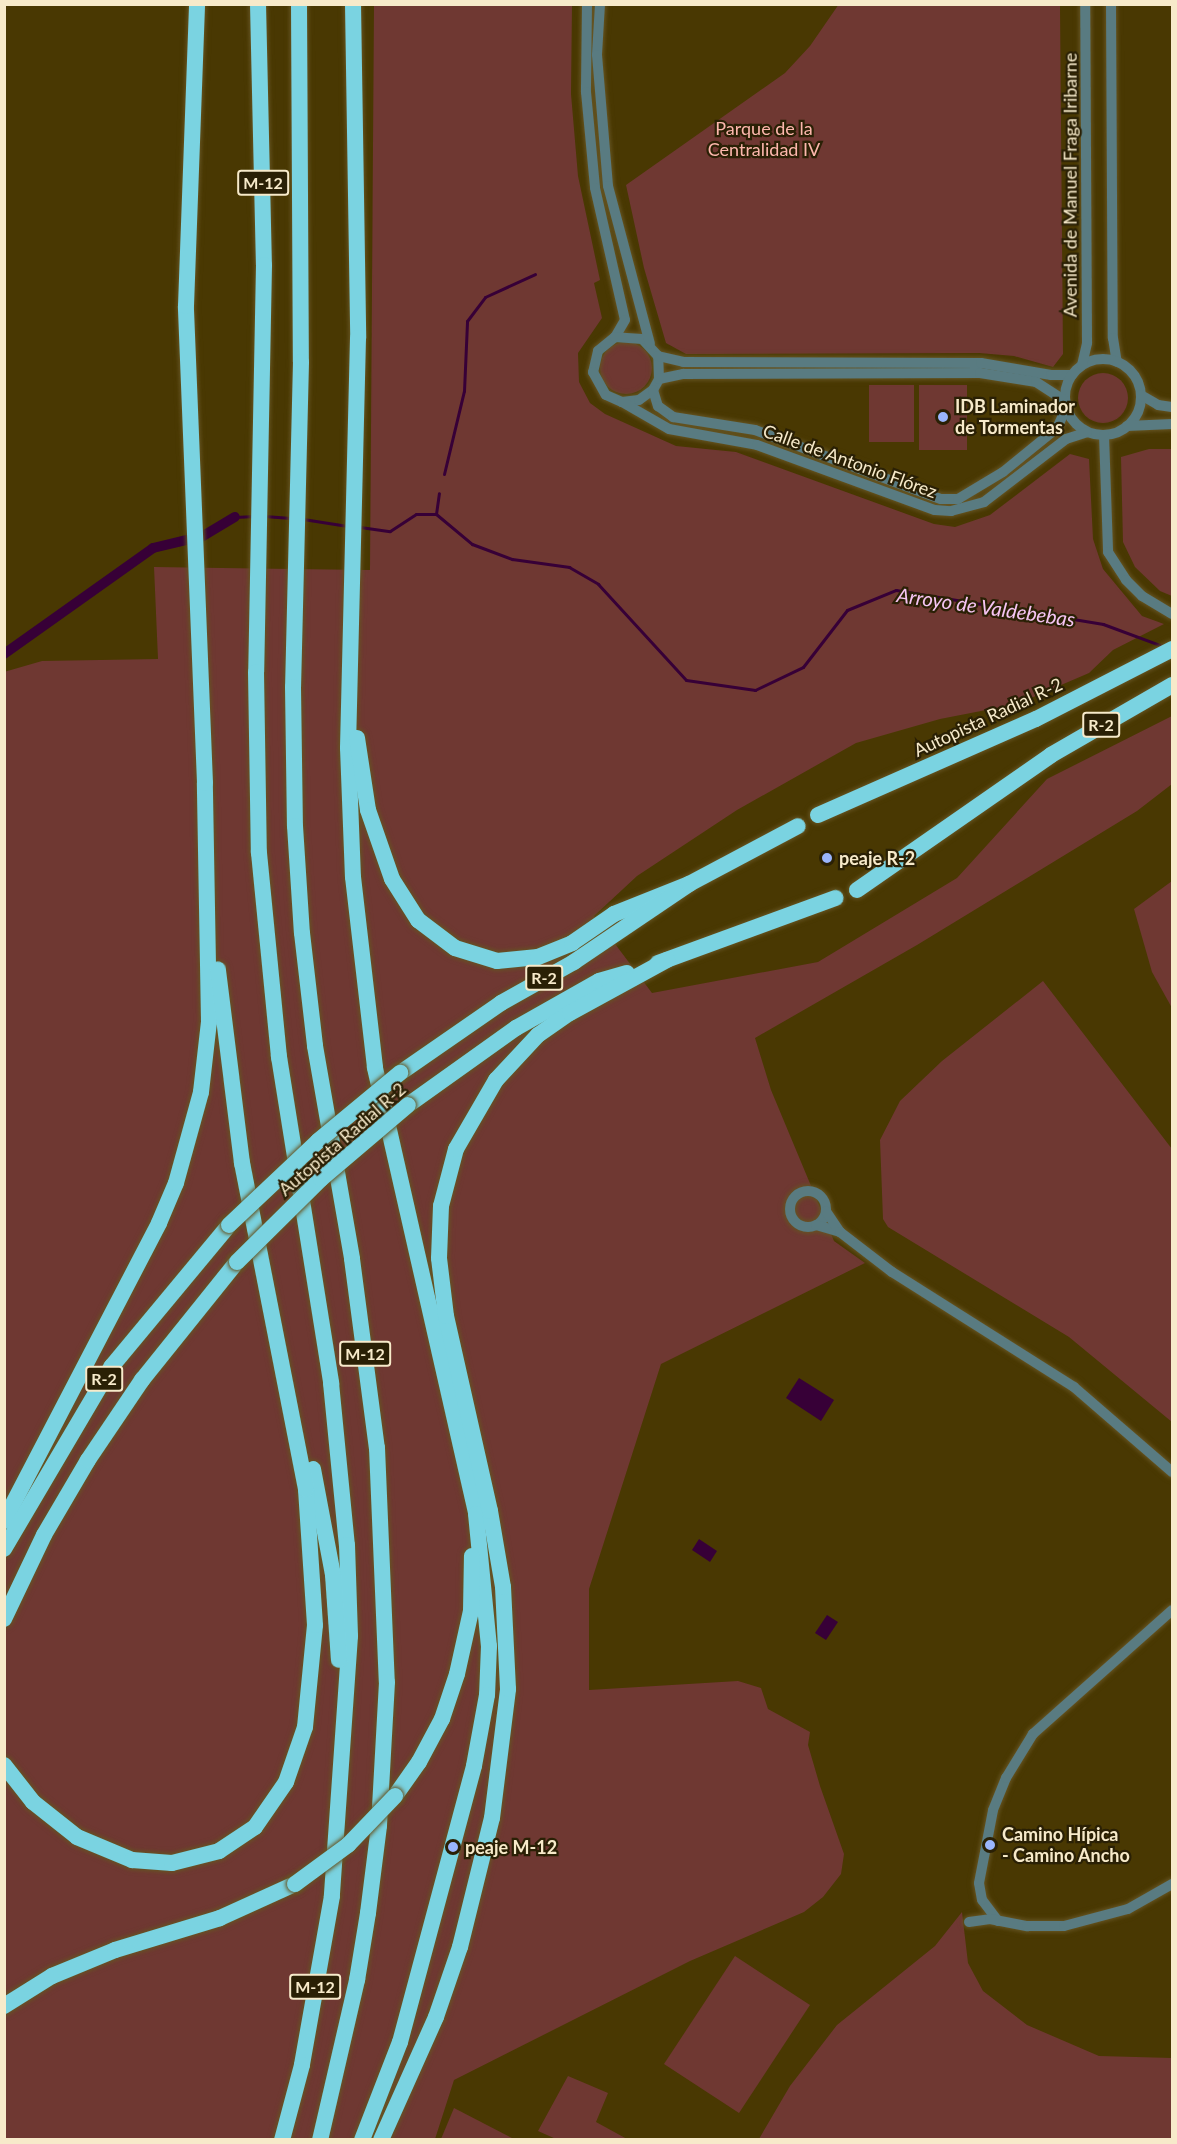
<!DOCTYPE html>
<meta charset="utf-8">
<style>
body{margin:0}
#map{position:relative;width:1177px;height:2144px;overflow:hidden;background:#493802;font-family:Lato,sans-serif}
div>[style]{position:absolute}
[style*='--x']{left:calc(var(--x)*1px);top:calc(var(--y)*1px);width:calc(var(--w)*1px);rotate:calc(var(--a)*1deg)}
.green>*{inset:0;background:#6f3832}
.round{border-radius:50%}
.water>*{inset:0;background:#370037}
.stream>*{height:3px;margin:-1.5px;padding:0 1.5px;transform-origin:1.5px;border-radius:1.5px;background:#370037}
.canal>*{height:10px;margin:-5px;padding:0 5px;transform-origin:5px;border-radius:5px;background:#370037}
.roads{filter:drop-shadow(0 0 2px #655422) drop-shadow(0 0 2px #655422)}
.minor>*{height:10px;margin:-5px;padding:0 5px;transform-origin:5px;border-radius:5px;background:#597b81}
.minor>.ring{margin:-5px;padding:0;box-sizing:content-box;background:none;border:10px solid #597b81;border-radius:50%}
.highway>*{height:16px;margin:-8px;padding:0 8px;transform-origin:8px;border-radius:8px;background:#7ad3e1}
.bridges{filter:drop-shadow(0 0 2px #655422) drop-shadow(0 0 2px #655422)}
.highway-bridge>*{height:16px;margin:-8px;padding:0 8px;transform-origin:8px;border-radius:8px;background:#7ad3e1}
.dots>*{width:16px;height:16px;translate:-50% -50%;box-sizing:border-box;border:3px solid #2a2005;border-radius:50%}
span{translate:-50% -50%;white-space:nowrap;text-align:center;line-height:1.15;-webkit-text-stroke:4.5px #2a2005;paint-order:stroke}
.shield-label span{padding:2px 4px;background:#2a2005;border:2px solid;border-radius:4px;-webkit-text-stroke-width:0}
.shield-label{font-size:16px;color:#f7eaca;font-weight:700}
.park-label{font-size:18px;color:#fdb7ad}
.street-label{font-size:18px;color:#f7eaca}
.poi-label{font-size:18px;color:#f7eaca;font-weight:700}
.left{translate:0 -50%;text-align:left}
.water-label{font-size:20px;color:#f7c5f4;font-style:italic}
.frame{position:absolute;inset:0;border:6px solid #f7eaca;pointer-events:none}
</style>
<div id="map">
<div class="green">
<i style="clip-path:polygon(374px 4px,572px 5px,571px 94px,578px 176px,600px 280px,594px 283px,602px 318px,578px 353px,579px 382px,590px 403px,605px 414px,676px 446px,736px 452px,934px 524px,955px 527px,990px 515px,1070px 454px,1089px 459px,1093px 539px,1103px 569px,1142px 616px,1164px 624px,1113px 650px,1089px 673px,1017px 704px,940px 719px,856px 743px,737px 810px,637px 876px,594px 916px,652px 993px,818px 962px,957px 878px,1047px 779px,1172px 716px,1172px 784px,1137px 811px,917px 945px,755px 1038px,771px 1090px,834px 1241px,865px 1263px,661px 1364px,589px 1589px,589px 1690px,738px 1681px,761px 1688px,768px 1709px,810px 1732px,808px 1745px,820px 1786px,844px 1854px,841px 1874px,823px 1897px,804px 1912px,690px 1961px,454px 2080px,435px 2139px,5px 2139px,4px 672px,42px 661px,158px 659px,154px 567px,370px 570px)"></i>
<i style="clip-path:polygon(839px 4px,1060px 5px,1063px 354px,1053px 367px,1014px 356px,979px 353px,686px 354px,666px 343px,644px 268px,626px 185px,785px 73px,810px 46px)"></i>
<i class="round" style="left:600px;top:342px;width:52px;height:52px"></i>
<i class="round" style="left:1078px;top:373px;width:50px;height:50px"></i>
<i style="clip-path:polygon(869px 385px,914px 385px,914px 442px,869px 442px)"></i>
<i style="clip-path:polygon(919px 385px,967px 385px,967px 450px,919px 450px)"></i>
<i style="clip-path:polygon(1149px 449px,1172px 449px,1172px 596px,1160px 591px,1135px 567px,1123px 542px,1121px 457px)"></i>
<i style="clip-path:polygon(1172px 881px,1172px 1008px,1152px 972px,1134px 909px)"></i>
<i style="clip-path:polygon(1043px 981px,1172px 1149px,1172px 1422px,1069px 1337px,888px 1227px,883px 1219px,880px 1140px,900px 1101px,942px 1061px)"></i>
<i style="clip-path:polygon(962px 1912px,968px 1963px,983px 1991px,1027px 2025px,1099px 2056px,1172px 2058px,1172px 2139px,759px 2139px,790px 2086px,837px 2025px,935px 1946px)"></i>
<i style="clip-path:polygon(735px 1956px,810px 2005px,739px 2113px,664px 2064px)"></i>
<i style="clip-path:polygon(568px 2076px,608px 2093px,596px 2122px,627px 2139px,556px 2139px,538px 2131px)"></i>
<i style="clip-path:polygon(454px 2108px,514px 2139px,441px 2139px)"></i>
</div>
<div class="water">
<i style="clip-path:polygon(799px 1378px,834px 1400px,821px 1421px,786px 1398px)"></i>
<i style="clip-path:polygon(699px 1539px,717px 1551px,710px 1562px,692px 1550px)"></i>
<i style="clip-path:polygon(827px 1615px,838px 1622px,826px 1640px,815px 1633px)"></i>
</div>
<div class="stream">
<i style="--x:444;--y:474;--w:85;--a:-76.5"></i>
<i style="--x:464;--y:391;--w:70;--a:-87.5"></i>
<i style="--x:467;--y:321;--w:30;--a:-53"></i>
<i style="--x:485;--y:297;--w:55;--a:-24.7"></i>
<i style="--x:436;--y:514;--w:21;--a:-82"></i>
<i style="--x:264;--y:516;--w:27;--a:4"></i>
<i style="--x:235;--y:517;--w:20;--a:-3"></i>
<i style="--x:303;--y:519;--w:45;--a:9"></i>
<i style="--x:360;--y:527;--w:30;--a:8"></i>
<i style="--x:390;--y:531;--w:31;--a:-33"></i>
<i style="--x:416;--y:514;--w:20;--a:0"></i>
<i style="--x:436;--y:514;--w:47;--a:39.8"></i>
<i style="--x:472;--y:544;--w:43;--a:20.6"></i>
<i style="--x:512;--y:559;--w:58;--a:8"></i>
<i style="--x:569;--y:567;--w:34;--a:30"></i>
<i style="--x:598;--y:584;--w:130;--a:47.5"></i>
<i style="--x:686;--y:680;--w:70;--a:8.2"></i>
<i style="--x:755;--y:690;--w:53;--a:-25.6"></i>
<i style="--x:803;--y:667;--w:72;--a:-52.3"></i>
<i style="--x:847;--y:610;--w:53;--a:-22.2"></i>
<i style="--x:896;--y:590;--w:210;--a:9.3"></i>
<i style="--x:1103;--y:624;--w:63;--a:20.4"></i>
</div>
<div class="canal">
<i style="--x:4;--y:654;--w:183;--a:-35.4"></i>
<i style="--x:153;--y:548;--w:51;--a:-13.5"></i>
<i style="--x:203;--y:536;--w:37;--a:-31"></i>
</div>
<div class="roads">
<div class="minor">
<i style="--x:587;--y:4;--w:88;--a:90.7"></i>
<i style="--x:586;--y:92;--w:96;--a:84.6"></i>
<i style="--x:595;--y:188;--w:135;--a:77.2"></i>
<i style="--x:625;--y:320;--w:20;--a:120"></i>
<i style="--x:615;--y:337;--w:22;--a:141"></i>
<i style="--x:598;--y:351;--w:22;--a:103"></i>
<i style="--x:593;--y:372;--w:26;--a:61"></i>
<i style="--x:606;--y:395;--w:17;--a:24"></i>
<i style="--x:622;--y:402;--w:17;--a:-7"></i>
<i style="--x:639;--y:400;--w:17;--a:-36"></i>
<i style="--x:653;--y:390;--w:13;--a:-61"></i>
<i style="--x:659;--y:379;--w:23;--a:-92"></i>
<i style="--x:658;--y:356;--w:23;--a:-133"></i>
<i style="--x:642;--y:339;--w:27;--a:-176"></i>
<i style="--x:600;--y:4;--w:51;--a:93.4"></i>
<i style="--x:597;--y:55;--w:131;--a:85.2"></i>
<i style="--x:608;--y:186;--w:163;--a:75.1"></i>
<i style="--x:1111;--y:4;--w:334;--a:89.7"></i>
<i style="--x:1113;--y:338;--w:24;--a:81"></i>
<i style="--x:658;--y:356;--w:26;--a:13"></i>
<i style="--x:683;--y:362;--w:298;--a:0.2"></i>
<i style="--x:981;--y:363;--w:71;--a:9.7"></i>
<i style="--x:1051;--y:375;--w:21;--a:0"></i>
<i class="ring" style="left:1065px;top:359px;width:66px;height:66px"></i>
<i style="--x:1082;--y:365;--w:23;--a:-77"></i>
<i style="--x:1087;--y:343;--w:339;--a:-90.3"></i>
<i style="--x:659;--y:379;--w:25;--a:-12"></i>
<i style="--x:683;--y:374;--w:297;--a:-0.2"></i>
<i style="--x:980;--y:373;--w:57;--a:9.1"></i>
<i style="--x:1036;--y:382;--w:35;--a:33"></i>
<i style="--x:653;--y:390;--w:17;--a:73"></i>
<i style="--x:658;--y:406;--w:19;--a:36"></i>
<i style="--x:673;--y:417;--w:83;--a:9"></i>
<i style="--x:755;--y:430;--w:198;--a:20.4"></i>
<i style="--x:941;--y:499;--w:17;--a:0"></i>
<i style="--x:958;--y:499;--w:52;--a:-31"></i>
<i style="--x:1003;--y:472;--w:70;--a:-39.2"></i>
<i style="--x:1057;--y:428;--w:21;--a:-65"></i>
<i style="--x:1141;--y:395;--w:20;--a:30"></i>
<i style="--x:1158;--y:405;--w:14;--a:8"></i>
<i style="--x:622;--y:402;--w:54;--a:29.9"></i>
<i style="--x:669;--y:429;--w:89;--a:10.3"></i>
<i style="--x:757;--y:445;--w:189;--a:20.1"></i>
<i style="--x:935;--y:510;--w:16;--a:4"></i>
<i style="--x:951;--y:511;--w:34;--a:-15"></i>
<i style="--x:984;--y:502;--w:103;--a:-37.5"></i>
<i style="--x:1066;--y:439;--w:22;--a:-18"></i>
<i style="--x:1127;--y:426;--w:45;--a:-2.5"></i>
<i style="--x:1104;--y:435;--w:117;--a:88"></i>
<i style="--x:1108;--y:552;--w:33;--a:57"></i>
<i style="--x:1126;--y:580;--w:23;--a:45"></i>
<i style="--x:1142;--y:596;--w:35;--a:31"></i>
<i class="ring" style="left:790px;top:1191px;width:26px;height:26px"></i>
<i style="--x:816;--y:1225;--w:25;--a:16"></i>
<i style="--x:840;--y:1232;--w:25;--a:-124"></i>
<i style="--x:840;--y:1232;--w:66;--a:37.6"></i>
<i style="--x:892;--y:1272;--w:215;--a:32.3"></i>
<i style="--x:1074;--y:1387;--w:130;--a:40.9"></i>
<i style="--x:998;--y:1921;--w:26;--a:-127"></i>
<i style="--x:982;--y:1900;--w:17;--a:-100"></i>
<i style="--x:979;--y:1883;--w:74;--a:-79.1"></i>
<i style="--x:993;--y:1810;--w:35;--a:-68"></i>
<i style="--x:1006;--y:1778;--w:52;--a:-58.5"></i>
<i style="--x:1033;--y:1734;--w:186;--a:-41.7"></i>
<i style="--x:969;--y:1922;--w:21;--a:-8"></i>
<i style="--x:990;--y:1919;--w:38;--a:11"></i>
<i style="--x:1027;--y:1926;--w:37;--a:0"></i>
<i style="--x:1064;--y:1926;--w:66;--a:-14.9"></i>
<i style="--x:1128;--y:1909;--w:51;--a:-29.6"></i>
</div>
<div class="highway">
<i style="--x:258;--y:4;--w:261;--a:88.7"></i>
<i style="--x:264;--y:265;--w:407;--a:91.1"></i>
<i style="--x:256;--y:672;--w:181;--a:89.1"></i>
<i style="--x:259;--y:853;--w:205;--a:84.4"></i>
<i style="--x:279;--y:1057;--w:330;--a:80.9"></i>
<i style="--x:331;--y:1383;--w:163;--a:84.4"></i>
<i style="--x:347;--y:1545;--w:91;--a:88.1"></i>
<i style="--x:350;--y:1636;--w:261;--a:94"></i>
<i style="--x:332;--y:1896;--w:172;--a:100.1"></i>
<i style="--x:302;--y:2065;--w:78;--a:104.9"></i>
<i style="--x:299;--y:4;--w:358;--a:89.7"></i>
<i style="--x:301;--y:362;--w:325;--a:91.4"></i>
<i style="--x:293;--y:687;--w:139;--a:89.2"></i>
<i style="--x:295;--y:826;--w:107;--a:86.3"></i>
<i style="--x:302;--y:933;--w:114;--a:83.4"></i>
<i style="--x:315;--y:1046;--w:216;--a:80.1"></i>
<i style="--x:352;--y:1259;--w:191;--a:82.5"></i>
<i style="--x:377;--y:1448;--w:234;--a:87.6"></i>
<i style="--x:387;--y:1682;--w:144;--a:93.2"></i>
<i style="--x:379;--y:1826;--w:88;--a:97.2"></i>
<i style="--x:368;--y:1913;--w:68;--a:99.3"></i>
<i style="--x:357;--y:1980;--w:164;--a:103"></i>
<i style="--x:353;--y:4;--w:334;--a:89.1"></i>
<i style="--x:358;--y:338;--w:410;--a:91.4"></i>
<i style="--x:348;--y:748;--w:129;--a:87.8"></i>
<i style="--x:353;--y:877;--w:192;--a:83.4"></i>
<i style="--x:375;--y:1068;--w:457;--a:77.2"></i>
<i style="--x:476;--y:1514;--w:133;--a:84.4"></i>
<i style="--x:489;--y:1646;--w:49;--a:92.3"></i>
<i style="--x:487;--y:1695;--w:72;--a:100.4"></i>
<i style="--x:474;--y:1766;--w:286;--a:105"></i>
<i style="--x:400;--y:2042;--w:105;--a:111.2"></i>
<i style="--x:357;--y:738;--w:73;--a:81.3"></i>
<i style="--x:368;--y:810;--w:73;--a:70.8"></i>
<i style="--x:392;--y:879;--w:49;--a:57.6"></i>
<i style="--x:418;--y:920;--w:46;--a:37.1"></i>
<i style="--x:455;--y:948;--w:44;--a:17.2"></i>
<i style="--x:497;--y:961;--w:41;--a:-5.6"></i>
<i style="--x:538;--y:957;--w:37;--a:-22"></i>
<i style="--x:572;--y:943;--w:51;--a:-34.6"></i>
<i style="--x:614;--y:914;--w:81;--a:-21.8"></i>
<i style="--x:818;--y:815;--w:238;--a:-23.8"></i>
<i style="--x:1036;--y:719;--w:153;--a:-27.2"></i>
<i style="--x:857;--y:890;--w:236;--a:-34.8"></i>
<i style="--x:1051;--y:755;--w:140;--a:-30"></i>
<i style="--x:658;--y:963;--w:189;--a:-20.1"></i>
<i style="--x:400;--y:1073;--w:123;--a:-34.7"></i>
<i style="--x:501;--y:1003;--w:84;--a:-29.3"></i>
<i style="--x:574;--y:962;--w:139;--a:-34.1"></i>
<i style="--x:689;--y:884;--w:123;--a:-28"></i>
<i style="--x:408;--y:1105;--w:133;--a:-35.5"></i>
<i style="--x:516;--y:1028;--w:95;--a:-29.5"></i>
<i style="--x:599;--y:981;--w:29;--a:-16"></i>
<i style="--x:313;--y:1469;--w:108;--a:79.3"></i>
<i style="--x:333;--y:1575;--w:85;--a:86"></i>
<i style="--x:4;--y:1521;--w:336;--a:-62.5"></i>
<i style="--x:159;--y:1223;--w:43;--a:-67"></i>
<i style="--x:176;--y:1183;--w:94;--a:-74.6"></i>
<i style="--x:201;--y:1092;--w:70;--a:-83.5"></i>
<i style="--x:209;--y:1022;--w:239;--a:-91"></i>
<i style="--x:205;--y:783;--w:477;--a:-92.3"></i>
<i style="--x:186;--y:306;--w:302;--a:-87.9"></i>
<i style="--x:4;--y:1549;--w:212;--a:-59.5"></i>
<i style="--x:112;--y:1366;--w:183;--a:-50.3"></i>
<i style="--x:4;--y:1619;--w:93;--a:-64.5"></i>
<i style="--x:44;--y:1535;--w:87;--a:-59.6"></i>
<i style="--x:88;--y:1460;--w:97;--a:-56"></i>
<i style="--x:142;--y:1380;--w:151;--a:-51.2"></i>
<i style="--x:4;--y:1765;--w:47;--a:51.9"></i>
<i style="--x:33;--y:1802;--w:56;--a:38.5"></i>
<i style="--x:77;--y:1837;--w:60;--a:22.7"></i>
<i style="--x:132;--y:1860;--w:40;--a:4.3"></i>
<i style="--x:172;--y:1863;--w:49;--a:-14.3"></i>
<i style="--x:219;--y:1851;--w:43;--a:-33.7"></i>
<i style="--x:255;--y:1827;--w:55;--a:-55.4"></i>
<i style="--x:286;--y:1782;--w:58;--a:-70.9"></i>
<i style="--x:305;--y:1727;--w:102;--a:-84.4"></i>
<i style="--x:315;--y:1625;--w:136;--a:-93.8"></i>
<i style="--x:306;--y:1489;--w:332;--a:-101.1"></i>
<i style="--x:242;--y:1163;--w:195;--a:-97.1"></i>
<i style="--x:395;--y:1796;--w:42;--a:-54.8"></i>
<i style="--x:419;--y:1762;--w:49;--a:-61.9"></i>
<i style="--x:442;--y:1719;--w:47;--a:-71.6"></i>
<i style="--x:457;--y:1674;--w:65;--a:-77.5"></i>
<i style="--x:471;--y:1611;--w:55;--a:-89"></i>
<i style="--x:4;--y:2006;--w:57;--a:-32"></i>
<i style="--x:52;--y:1976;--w:68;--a:-22.4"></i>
<i style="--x:115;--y:1950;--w:110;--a:-16.9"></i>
<i style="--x:220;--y:1918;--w:82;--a:-24.4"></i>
<i style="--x:381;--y:2140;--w:135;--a:-65.9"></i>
<i style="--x:436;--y:2017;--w:74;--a:-71.1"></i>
<i style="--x:460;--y:1947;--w:133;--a:-76.1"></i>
<i style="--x:492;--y:1818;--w:130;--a:-82.9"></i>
<i style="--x:508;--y:1689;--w:102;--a:-92.8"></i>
<i style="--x:503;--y:1587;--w:77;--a:-99.7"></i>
<i style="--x:490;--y:1511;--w:200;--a:-102.7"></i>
<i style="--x:446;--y:1316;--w:58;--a:-96.9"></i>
<i style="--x:439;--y:1258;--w:52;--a:-87.8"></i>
<i style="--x:441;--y:1206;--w:59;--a:-75.3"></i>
<i style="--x:456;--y:1149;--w:80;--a:-59.9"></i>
<i style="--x:496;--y:1080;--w:62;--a:-47"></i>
<i style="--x:538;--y:1035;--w:39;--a:-35"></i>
<i style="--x:570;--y:1013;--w:111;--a:-28.7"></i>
</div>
</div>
<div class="bridges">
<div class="highway-bridge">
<i style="--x:229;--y:1225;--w:122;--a:-43.3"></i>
<i style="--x:318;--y:1141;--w:107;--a:-39.7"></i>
<i style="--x:237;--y:1262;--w:118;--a:-44.7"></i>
<i style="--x:321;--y:1179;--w:114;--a:-40.4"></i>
<i style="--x:295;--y:1884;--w:66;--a:-36.3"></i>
<i style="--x:348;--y:1845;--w:68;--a:-46.2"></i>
</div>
</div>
<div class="dots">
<i style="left:943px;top:417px;background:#9ab5fd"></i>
<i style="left:827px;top:858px;background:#9ab5fd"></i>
<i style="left:990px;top:1845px;background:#9ab5fd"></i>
<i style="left:453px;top:1847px;background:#9ab5fd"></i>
</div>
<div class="shield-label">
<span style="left:263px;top:183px">M-12</span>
<span style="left:1101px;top:725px">R-2</span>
<span style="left:544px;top:978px">R-2</span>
<span style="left:365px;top:1354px">M-12</span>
<span style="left:104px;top:1379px">R-2</span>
<span style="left:315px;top:1987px">M-12</span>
</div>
<div class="park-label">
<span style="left:764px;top:139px">Parque de la<br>Centralidad IV</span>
</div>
<div class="street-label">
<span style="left:1070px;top:185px;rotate:-90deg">Avenida de Manuel Fraga Iribarne</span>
<span style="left:850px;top:461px;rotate:20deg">Calle de Antonio Flórez</span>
<span style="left:988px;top:717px;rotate:-25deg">Autopista Radial R-2</span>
<span style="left:342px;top:1139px;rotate:-41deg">Autopista Radial R-2</span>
</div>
<div class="poi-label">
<span class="left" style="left:955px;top:417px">IDB Laminador<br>de Tormentas</span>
<span class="left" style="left:839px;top:858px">peaje R-2</span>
<span class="left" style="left:1002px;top:1845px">Camino Hípica<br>- Camino Ancho</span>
<span class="left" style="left:465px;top:1847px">peaje M-12</span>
</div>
<div class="water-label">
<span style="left:986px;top:607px;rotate:8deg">Arroyo de Valdebebas</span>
</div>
<div class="frame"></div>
</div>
